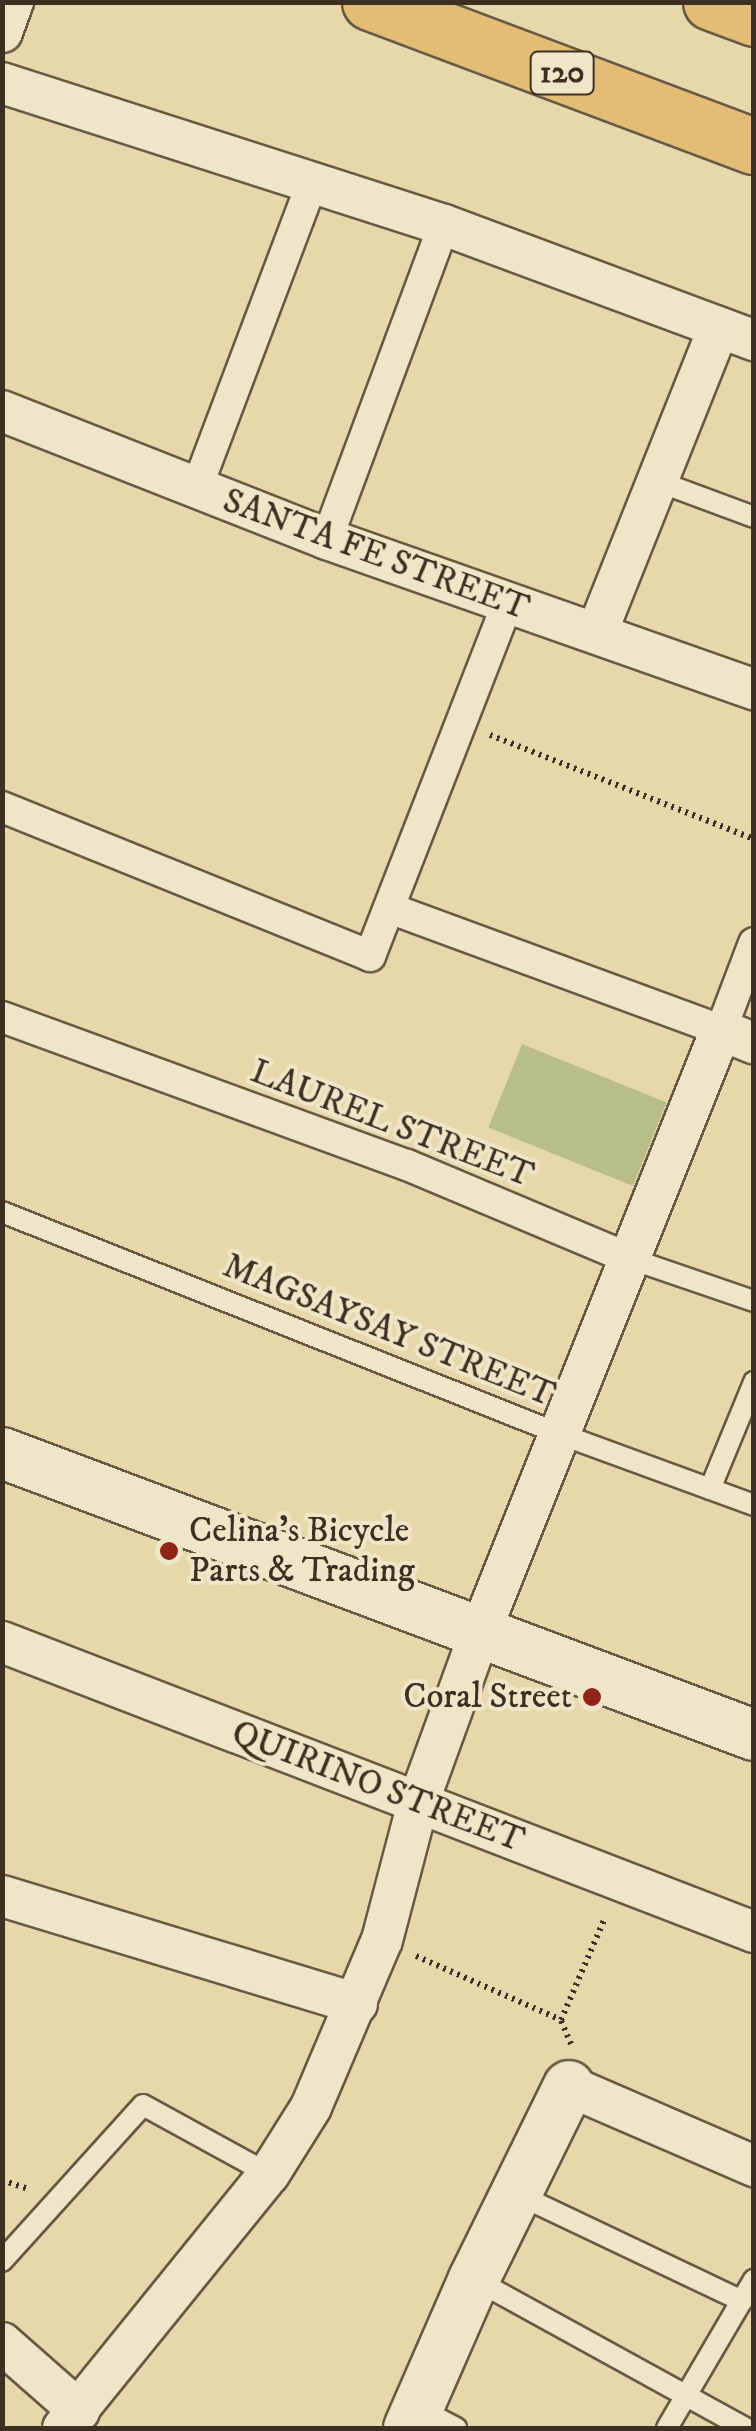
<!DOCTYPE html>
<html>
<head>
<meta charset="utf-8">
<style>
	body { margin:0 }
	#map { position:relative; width:756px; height:2431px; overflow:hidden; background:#e6d8ab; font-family:"IM FELL DW Pica",serif }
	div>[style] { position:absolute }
	.green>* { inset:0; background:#b8be87; transform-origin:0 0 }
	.path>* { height:6px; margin-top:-3px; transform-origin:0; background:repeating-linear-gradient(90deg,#3d2f22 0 2.5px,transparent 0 7.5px) }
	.roads { filter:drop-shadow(2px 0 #675944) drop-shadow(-2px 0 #675944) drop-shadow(0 2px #675944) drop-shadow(0 -2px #675944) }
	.service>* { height:20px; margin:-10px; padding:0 10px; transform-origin:10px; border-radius:10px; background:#efe6c8 }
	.pedestrian>* { height:30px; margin:-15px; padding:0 15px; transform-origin:15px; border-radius:15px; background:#efe6c8 }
	.minor>* { height:40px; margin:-20px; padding:0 20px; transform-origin:20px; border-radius:20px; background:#efe6c8 }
	.tertiary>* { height:50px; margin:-25px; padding:0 25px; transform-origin:25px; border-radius:25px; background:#efe6c8 }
	.trunk>* { height:55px; margin:-27.5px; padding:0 27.5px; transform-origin:27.5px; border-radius:27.5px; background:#e3bc76 }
	.dots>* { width:28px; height:28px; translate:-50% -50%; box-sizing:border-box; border:5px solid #efe6c8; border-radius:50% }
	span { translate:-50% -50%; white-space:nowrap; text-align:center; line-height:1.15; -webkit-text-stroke:8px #efe6c8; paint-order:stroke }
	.shield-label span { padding:2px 8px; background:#efe6c8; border:2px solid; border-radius:8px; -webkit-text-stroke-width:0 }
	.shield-label { font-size:32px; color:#3d2f22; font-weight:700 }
	.street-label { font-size:35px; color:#3d2f22 }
	.poi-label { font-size:35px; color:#3d2f22 }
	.left { translate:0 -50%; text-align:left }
	.right { translate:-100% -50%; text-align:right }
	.frame { position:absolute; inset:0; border:5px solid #3d2f22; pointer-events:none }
</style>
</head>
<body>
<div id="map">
	<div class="green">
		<i style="left:522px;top:1044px;width:156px;height:90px;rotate:22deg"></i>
	</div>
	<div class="path">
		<i style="left:490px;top:735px;width:284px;rotate:21.5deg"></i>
		<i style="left:416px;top:1956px;width:158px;rotate:23.8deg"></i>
		<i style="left:571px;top:2044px;width:26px;rotate:-113deg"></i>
		<i style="left:561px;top:2020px;width:111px;rotate:-66.7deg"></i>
		<i style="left:2px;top:2180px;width:28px;rotate:19deg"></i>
	</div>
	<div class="roads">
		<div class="service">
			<i style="left:660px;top:482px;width:100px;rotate:20.4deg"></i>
			<i style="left:2px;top:1212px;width:601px;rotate:21.7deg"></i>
			<i style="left:560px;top:1434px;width:207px;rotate:20.1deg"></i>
			<i style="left:631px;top:1259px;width:130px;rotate:18.9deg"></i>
			<i style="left:710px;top:1489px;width:116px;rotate:-67.6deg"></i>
			<i style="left:519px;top:2195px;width:247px;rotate:25.4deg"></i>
			<i style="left:2px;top:2261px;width:210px;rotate:-47.9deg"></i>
			<i style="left:143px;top:2105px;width:144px;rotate:28.7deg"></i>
			<i style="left:474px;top:2279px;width:309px;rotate:28.8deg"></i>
			<i style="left:420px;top:2409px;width:41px;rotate:27.8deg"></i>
			<i style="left:667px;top:2428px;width:172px;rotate:-59.6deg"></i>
		</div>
		<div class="pedestrian">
			<i style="left:196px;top:490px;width:330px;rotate:-69.3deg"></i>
			<i style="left:327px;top:539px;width:335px;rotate:-69.6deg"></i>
			<i style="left:2px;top:807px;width:397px;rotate:22deg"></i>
			<i style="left:370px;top:956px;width:378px;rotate:-68.7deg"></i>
			<i style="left:389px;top:908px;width:354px;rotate:20.2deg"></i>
			<i style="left:721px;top:1030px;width:93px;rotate:-69.2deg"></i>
			<i style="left:2px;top:1017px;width:431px;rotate:20.1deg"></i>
			<i style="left:407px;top:1165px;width:243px;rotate:22.8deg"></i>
		</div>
		<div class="minor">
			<i style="left:2px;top:32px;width:32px;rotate:-70deg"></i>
			<i style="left:2px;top:83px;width:464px;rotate:17.8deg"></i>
			<i style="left:444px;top:225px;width:331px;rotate:20.4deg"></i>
			<i style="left:2px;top:411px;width:349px;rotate:21.5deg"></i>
			<i style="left:327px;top:539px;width:453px;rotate:19.4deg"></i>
			<i style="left:597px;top:632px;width:328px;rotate:-68.2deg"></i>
			<i style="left:2px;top:1642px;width:806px;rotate:21.09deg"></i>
			<i style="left:2px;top:1896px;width:371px;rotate:16.9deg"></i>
			<i style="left:569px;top:2086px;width:202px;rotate:23.4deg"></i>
			<i style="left:2px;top:2343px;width:103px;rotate:41.4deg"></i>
			<i style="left:63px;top:2428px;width:327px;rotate:-51deg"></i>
			<i style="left:269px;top:2174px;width:79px;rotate:-57.9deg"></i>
			<i style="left:311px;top:2107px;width:181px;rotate:-67deg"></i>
			<i style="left:382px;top:1940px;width:142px;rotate:-75.3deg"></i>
			<i style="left:418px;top:1803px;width:179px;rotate:-70deg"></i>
			<i style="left:479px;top:1635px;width:652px;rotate:-68.2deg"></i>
			<i style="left:721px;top:1030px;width:35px;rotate:22deg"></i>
		</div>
		<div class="tertiary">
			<i style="left:2px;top:1453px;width:803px;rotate:20.56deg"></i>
			<i style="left:409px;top:2428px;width:163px;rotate:-66.4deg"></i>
			<i style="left:474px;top:2279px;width:215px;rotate:-63.8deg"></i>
		</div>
		<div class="trunk">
			<i style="left:370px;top:2px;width:410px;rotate:20.6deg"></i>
			<i style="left:711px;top:2px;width:46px;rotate:20.4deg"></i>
		</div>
	</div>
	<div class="dots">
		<i style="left:169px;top:1551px;background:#8f2418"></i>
		<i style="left:592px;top:1697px;background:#8f2418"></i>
	</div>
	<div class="shield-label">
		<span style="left:562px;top:73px">120</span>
	</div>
	<div class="street-label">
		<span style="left:376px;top:555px;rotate:20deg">SANTA FE STREET</span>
		<span style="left:392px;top:1124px;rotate:21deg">LAUREL STREET</span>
		<span style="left:389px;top:1331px;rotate:22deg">MAGSAYSAY STREET</span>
		<span style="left:378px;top:1787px;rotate:21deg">QUIRINO STREET</span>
	</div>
	<div class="poi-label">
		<span class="left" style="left:189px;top:1551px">Celina's Bicycle<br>Parts &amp; Trading</span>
		<span class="right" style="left:572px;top:1697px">Coral Street</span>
	</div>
	<div class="frame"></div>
</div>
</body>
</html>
